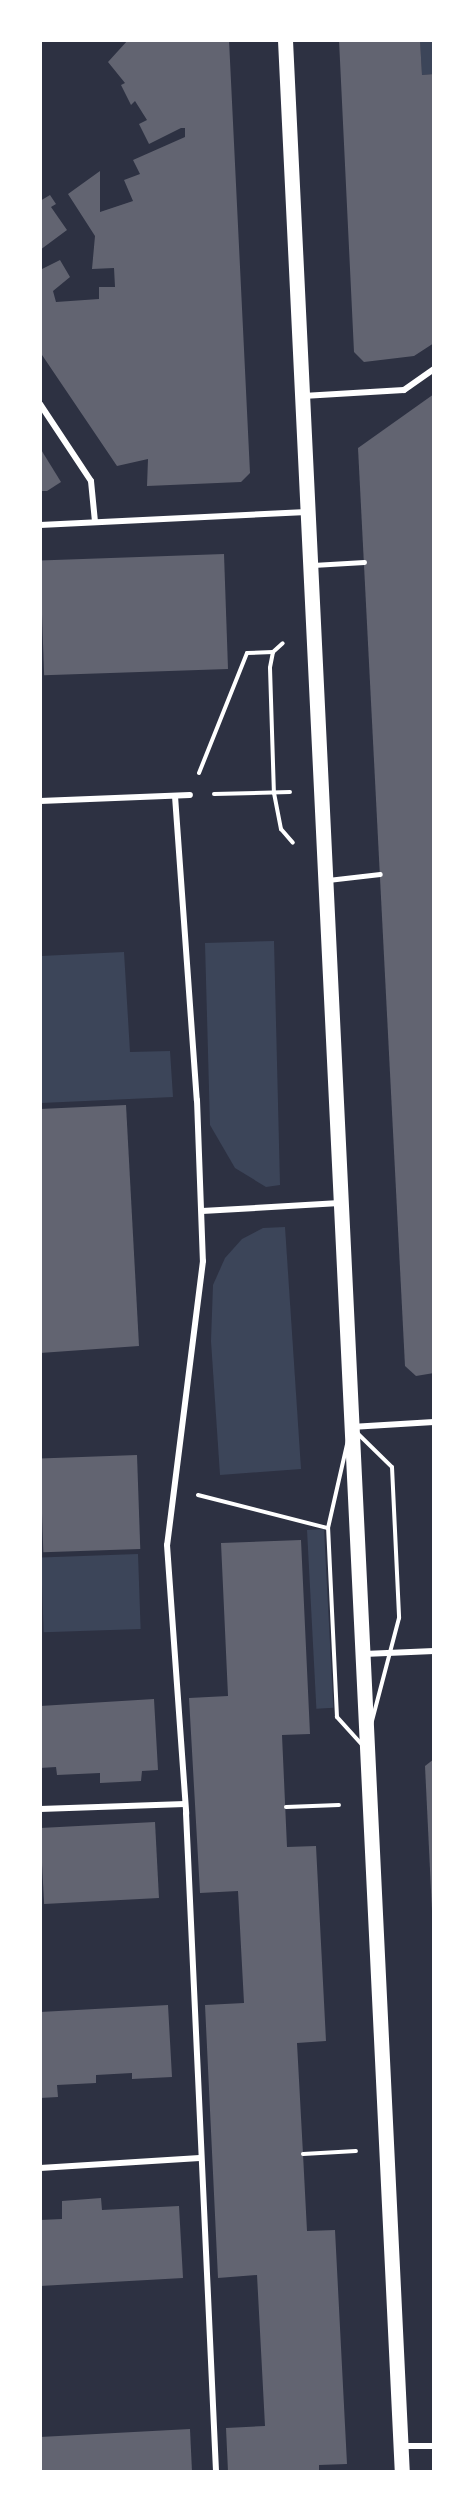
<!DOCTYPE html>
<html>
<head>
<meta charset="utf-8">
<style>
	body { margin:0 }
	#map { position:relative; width:474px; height:2512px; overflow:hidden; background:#2d3142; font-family:Bitter,serif }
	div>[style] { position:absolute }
	.green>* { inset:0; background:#3c4559; transform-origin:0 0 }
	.building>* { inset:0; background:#626471; transform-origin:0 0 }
	.path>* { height:4px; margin:-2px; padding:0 2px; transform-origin:2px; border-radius:2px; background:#fff }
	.service>* { height:4.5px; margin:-2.25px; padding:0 2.25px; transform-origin:2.25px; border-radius:2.25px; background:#fff }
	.minor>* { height:6px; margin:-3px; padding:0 3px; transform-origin:3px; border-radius:3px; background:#fff }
	.primary>* { height:15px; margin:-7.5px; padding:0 7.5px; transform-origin:7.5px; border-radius:7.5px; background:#fff }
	span { translate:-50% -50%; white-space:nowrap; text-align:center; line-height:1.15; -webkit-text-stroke:4.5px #fff; paint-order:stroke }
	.frame { position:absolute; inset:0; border:42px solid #fff; pointer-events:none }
</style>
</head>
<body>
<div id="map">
	<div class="green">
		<i style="clip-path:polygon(420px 41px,433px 41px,433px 74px,422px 75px)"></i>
		<i style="clip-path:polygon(274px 941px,280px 1185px,266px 1187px,235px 1168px,210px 1125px,205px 943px)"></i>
		<i style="clip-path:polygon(124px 952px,130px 1052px,170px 1051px,173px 1097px,41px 1103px,41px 956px)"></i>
		<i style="clip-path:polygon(285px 1227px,301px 1469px,220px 1475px,211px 1341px,213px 1285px,225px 1258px,242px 1239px,263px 1228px)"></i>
		<i style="left:324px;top:1529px;width:179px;height:17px;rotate:87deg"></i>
		<i style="left:138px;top:1554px;width:75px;height:97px;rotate:88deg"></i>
	</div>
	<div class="building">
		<i style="clip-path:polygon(128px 40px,229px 40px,250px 473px,241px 482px,147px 486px,148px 459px,117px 466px,40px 352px,40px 270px,60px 260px,70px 277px,53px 291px,56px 302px,99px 299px,99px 287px,115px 287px,114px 268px,92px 269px,95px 236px,68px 194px,100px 171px,100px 212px,133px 201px,124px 180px,140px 174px,133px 160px,185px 137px,185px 128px,181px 128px,149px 144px,139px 124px,147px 120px,135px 101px,131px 105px,121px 85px,125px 83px,108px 62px)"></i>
		<i style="clip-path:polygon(339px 40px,420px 40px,422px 75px,434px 74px,434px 343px,414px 356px,364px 362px,354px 352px)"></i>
		<i style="clip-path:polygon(50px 195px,56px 204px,51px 207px,67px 230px,40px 250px,40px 201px)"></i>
		<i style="clip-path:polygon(434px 394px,434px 1373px,416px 1376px,405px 1366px,358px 448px)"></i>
		<i style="clip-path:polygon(40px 448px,61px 482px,47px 491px,40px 491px)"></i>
		<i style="left:224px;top:554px;width:115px;height:184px;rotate:88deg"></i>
		<i style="clip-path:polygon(126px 1105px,139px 1346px,40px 1353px,40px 1109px)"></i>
		<i style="left:137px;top:1455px;width:94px;height:97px;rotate:88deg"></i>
		<i style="clip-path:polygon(301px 1540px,310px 1734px,282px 1735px,287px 1847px,316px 1846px,326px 2041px,297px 2043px,303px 2154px,307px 2231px,335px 2230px,347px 2464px,319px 2465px,319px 2472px,228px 2472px,226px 2428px,265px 2426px,257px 2275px,218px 2278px,205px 2005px,244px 2003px,238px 1891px,200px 1893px,189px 1698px,228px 1696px,221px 1543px)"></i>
		<i style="clip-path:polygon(154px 1699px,158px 1770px,142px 1771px,141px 1781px,100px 1783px,100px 1773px,57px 1775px,56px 1767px,40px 1768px,40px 1706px)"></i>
		<i style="clip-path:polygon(434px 1759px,434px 1911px,432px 1911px,425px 1766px)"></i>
		<i style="left:155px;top:1822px;width:76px;height:115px;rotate:87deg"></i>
		<i style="clip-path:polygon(168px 2005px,172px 2077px,132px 2079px,132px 2073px,96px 2075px,96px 2083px,57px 2085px,58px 2097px,40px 2098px,40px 2012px)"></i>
		<i style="clip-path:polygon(101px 2198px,102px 2210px,179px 2206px,183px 2278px,40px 2286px,40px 2220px,62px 2219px,62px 2201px)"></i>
		<i style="clip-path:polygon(190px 2429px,192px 2472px,40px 2472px,40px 2437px)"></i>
	</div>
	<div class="path">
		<i style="left:273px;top:652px;width:16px;rotate:101deg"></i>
		<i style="left:270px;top:668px;width:125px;rotate:88.2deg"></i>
		<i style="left:274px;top:793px;width:37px;rotate:79deg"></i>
		<i style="left:281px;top:829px;width:18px;rotate:49deg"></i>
		<i style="left:199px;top:773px;width:129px;rotate:-68.2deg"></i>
		<i style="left:247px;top:653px;width:26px;rotate:-2deg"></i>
		<i style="left:273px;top:652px;width:13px;rotate:-42deg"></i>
		<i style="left:214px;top:794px;width:76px;rotate:-1.5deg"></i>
		<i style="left:351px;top:1427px;width:57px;rotate:44.3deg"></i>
		<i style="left:392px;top:1467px;width:151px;rotate:87.3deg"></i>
		<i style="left:399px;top:1618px;width:134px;rotate:104.7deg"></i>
		<i style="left:365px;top:1748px;width:42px;rotate:-132.1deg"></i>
		<i style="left:337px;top:1717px;width:189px;rotate:-92.7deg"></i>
		<i style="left:328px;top:1528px;width:104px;rotate:-77.2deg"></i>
		<i style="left:198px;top:1495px;width:133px;rotate:14.3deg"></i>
		<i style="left:286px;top:1807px;width:53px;rotate:-2.2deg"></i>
		<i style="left:303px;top:2154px;width:53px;rotate:-3.2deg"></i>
	</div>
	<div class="service">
		<i style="left:313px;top:565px;width:51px;rotate:-3.4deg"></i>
		<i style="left:328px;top:880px;width:52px;rotate:-6.6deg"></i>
	</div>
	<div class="minor">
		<i style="left:303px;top:396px;width:101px;rotate:-3.4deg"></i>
		<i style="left:404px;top:390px;width:37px;rotate:-35deg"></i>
		<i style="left:40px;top:404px;width:92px;rotate:56.5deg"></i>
		<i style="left:91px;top:481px;width:41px;rotate:84.4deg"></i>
		<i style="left:40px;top:525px;width:267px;rotate:-2.8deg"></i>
		<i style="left:175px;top:796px;width:305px;rotate:85.9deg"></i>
		<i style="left:197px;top:1100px;width:161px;rotate:87.9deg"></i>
		<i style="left:203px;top:1261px;width:286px;rotate:97.2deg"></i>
		<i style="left:167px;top:1545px;width:269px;rotate:85.9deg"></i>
		<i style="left:186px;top:1813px;width:660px;rotate:87.39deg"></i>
		<i style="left:40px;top:801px;width:150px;rotate:-2.3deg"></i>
		<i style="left:202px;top:1211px;width:138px;rotate:-3.3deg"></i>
		<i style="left:351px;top:1427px;width:83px;rotate:-3.4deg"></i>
		<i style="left:364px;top:1654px;width:70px;rotate:-2.5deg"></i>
		<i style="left:40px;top:1809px;width:145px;rotate:-2deg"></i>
		<i style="left:40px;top:2168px;width:160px;rotate:-3.6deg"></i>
		<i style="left:401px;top:2446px;width:33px"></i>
	</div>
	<div class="primary">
		<i style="left:285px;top:40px;width:2435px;rotate:87.25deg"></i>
	</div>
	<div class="frame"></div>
</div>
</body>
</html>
